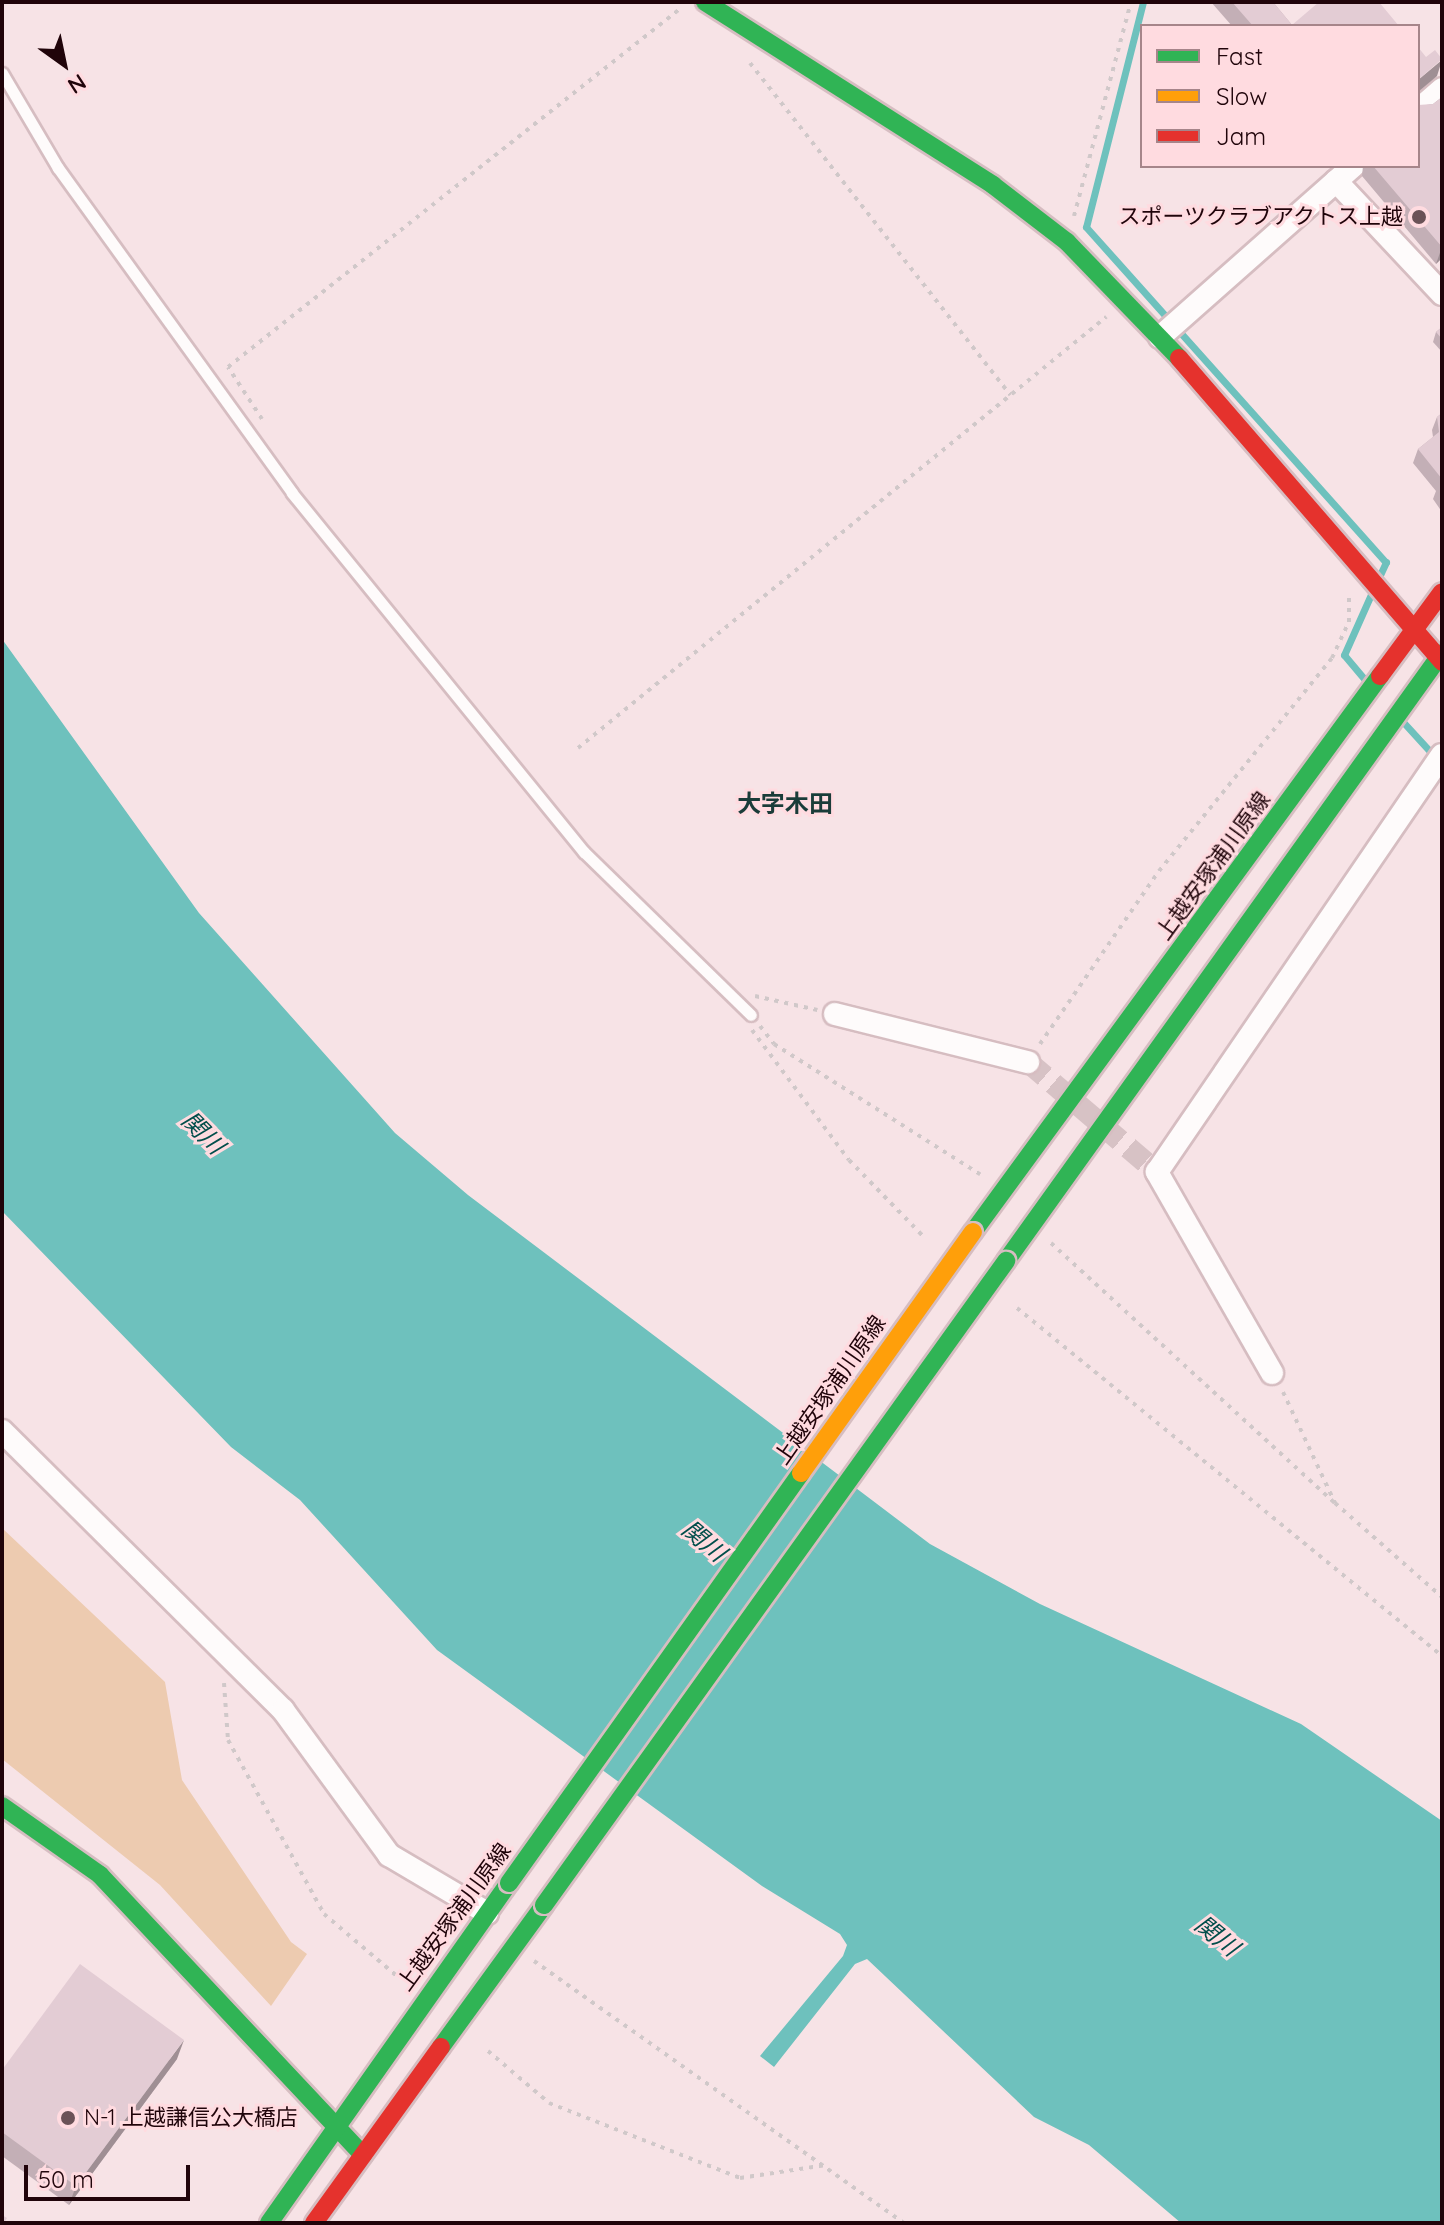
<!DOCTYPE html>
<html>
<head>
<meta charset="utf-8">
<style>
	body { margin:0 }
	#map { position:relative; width:1444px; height:2225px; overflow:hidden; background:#f7e3e6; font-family:Quicksand,"Noto Sans JP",sans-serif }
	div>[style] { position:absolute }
	.green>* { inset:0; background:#edcbb0 }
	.water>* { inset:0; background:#6ec1bd }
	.stream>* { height:7px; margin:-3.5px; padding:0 3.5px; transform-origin:3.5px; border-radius:3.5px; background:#6ec1bd }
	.street-tunnel>* { height:22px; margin-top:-11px; transform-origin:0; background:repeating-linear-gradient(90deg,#d7c2c5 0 22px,transparent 0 33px) }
	.path>* { height:4px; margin-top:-2px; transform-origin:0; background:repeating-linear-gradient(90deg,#d0c8c9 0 4px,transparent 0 10px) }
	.roads { filter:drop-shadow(2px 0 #d6bdc1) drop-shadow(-2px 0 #d6bdc1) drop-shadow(0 2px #d6bdc1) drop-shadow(0 -2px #d6bdc1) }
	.lane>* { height:11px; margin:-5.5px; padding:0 5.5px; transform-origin:5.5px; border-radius:5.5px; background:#fefbfb }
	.street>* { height:22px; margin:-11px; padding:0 11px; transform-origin:11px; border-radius:11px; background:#fefbfb }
	.fast>* { height:18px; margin:-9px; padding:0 9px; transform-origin:9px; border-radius:9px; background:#30b455 }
	.jam>* { height:18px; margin:-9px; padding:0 9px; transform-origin:9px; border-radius:9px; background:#e5322d }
	.bridges { filter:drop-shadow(2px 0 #d6bdc1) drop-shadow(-2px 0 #d6bdc1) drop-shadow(0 2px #d6bdc1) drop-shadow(0 -2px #d6bdc1) }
	.fast-bridge>* { height:18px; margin:-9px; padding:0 9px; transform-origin:9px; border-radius:9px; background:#30b455 }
	.slow-bridge>* { height:18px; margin:-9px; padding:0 9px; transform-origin:9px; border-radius:9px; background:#ff9f0a }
	.wall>* { inset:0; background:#c3afb6 }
	.shaded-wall>* { inset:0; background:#9f8f94 }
	.building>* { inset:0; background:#e3ccd4 }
	.dots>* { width:22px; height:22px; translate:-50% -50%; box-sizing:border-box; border:4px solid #ffdbe0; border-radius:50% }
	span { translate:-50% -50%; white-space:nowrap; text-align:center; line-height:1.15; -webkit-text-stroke:6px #ffdbe0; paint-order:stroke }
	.poi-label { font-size:22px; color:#20040a }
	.right { translate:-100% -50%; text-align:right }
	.left { translate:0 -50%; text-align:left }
	.street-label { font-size:22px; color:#20040a }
	.neighbourhood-label { font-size:24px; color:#1a3c39; font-weight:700 }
	.water-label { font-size:24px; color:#024e4b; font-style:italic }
	.frame { position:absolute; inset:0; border:4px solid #20040a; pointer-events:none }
	.legend { position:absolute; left:1140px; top:24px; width:280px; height:144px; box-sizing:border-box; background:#ffdbe0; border:2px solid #a6858a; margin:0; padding:10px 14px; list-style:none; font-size:24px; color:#20040a }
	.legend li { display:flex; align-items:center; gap:16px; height:40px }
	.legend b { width:40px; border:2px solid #a6858a }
	.north { position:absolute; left:24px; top:24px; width:80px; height:80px; -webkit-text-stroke:6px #ffdbe0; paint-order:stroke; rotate:147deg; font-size:22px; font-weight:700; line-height:32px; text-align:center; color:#20040a }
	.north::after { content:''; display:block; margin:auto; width:28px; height:36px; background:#20040a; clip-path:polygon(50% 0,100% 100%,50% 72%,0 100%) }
	.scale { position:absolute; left:24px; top:2165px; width:166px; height:36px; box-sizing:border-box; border:4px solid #20040a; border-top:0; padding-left:10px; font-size:24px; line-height:28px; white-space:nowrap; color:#20040a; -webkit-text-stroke:6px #ffdbe0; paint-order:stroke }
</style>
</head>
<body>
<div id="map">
	<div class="green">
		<i style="clip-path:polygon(2px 1528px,165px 1682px,182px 1780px,291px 1942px,307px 1954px,271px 2006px,160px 1885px,2px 1759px)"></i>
	</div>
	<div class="water">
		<i style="clip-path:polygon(2px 639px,199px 913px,395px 1133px,468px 1195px,930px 1544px,1040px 1604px,1301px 1724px,1442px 1821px,1442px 2223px,1181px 2223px,1089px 2145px,1034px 2117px,867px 1959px,855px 1964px,774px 2067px,760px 2056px,843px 1956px,847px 1945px,840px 1934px,762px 1886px,437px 1650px,300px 1500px,231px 1447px,2px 1211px)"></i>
	</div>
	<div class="stream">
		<i style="left:1143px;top:2px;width:232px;rotate:104.2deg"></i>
		<i style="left:1086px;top:227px;width:450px;rotate:48.2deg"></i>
		<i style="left:1386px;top:562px;width:17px;rotate:115deg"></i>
		<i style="left:1366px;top:681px;width:34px;rotate:-130deg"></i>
		<i style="left:1344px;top:655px;width:69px;rotate:-66deg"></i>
		<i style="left:1404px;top:723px;width:47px;rotate:47.6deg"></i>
	</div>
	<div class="street-tunnel">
		<i style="left:1028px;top:1062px;width:170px;rotate:40.5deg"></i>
	</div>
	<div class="path">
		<i style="left:750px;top:63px;width:422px;rotate:51.9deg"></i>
		<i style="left:1074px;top:216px;width:221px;rotate:-75.1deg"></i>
		<i style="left:262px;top:419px;width:62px;rotate:-123.2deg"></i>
		<i style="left:228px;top:367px;width:578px;rotate:-38.4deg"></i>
		<i style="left:578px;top:748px;width:682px;rotate:-39.22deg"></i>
		<i style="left:755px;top:996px;width:64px;rotate:12.7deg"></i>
		<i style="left:760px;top:1026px;width:23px;rotate:52deg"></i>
		<i style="left:774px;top:1044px;width:244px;rotate:32.3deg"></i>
		<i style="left:752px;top:1030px;width:162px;rotate:53.3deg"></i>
		<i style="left:849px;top:1160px;width:106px;rotate:45.8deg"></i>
		<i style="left:1040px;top:1044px;width:210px;rotate:-55.5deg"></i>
		<i style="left:1159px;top:871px;width:274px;rotate:-50.9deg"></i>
		<i style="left:1332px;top:658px;width:40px;rotate:-65deg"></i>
		<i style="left:1349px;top:622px;width:27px;rotate:-90deg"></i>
		<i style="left:1051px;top:1243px;width:385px;rotate:42.5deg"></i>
		<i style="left:1017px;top:1308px;width:549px;rotate:39.31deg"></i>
		<i style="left:1283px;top:1392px;width:123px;rotate:64.9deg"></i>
		<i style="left:1335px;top:1503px;width:142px;rotate:41.3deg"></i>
		<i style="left:224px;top:1683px;width:57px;rotate:86deg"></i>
		<i style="left:228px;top:1740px;width:199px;rotate:61.1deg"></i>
		<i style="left:324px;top:1914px;width:97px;rotate:40.4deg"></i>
		<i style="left:534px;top:1961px;width:453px;rotate:35.3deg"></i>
		<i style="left:488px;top:2051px;width:80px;rotate:40.4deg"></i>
		<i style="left:549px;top:2103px;width:205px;rotate:21.4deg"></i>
		<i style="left:740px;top:2178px;width:87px;rotate:-8.6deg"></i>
	</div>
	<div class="roads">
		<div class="lane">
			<i style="left:2px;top:73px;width:110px;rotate:59.5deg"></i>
			<i style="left:58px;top:168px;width:400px;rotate:54.2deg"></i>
			<i style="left:292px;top:493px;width:463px;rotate:50.9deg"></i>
			<i style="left:584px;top:852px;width:233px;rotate:44.3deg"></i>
		</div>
		<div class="street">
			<i style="left:1418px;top:110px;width:32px;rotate:-41deg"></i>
			<i style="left:1336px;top:181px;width:155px;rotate:46.8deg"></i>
			<i style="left:1160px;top:337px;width:258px;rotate:-41.5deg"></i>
			<i style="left:835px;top:1014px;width:199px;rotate:14deg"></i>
			<i style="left:1272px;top:1373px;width:232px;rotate:-119.8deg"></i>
			<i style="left:1157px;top:1172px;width:505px;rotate:-55.65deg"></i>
			<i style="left:2px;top:1431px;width:396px;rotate:44.8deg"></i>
			<i style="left:283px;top:1710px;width:180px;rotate:53.8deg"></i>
			<i style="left:389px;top:1855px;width:114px;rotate:30.6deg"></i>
		</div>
		<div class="fast">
			<i style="left:705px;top:2px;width:341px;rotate:32.4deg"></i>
			<i style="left:993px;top:185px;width:93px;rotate:37.6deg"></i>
			<i style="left:1067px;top:242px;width:161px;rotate:46deg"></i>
			<i style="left:973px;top:1232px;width:689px;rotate:-53.8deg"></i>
			<i style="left:1006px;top:1261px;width:748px;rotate:-54.36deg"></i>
			<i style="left:2px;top:1806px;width:120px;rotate:35.1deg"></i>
			<i style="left:100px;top:1875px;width:384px;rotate:46.8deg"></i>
			<i style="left:441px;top:2047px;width:175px;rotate:-54deg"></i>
			<i style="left:269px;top:2223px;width:416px;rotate:-54.8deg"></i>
		</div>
		<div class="jam">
			<i style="left:1179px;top:358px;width:402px;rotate:49.1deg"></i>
			<i style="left:1380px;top:676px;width:104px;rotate:-53.6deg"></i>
			<i style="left:314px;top:2223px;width:217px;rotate:-54.2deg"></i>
		</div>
	</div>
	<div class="bridges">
		<div class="fast-bridge">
			<i style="left:509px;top:1883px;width:503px;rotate:-54.54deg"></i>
			<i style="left:544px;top:1905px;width:793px;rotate:-54.34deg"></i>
		</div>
		<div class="slow-bridge">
			<i style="left:801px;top:1473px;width:296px;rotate:-54.5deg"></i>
		</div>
	</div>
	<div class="wall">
		<i style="clip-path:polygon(1211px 2px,1273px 2px,1292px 25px,1399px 26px,1232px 26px)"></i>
		<i style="clip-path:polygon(1442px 97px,1442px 258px,1436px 264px,1362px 176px,1363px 166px,1418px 166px,1419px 106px,1433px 104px)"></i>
		<i style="clip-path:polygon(1442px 327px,1442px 352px,1433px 342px,1436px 332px)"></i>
		<i style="clip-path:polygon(1442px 413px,1442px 512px,1433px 499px,1436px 491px,1413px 463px,1418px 449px,1433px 437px,1432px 430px,1437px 417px)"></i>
		<i style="clip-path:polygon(177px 2059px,69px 2205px,2px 2156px,2px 2070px)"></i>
	</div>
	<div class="shaded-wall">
		<i style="clip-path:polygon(1442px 60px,1437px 76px,1418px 92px,1418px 80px)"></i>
		<i style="clip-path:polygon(1442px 247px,1442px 258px,1436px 264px)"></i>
		<i style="clip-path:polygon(184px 2040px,177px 2059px,69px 2205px,76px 2186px)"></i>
	</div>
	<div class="building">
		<i style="clip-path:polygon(1232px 2px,1273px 2px,1292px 25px,1319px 2px,1379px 2px,1399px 26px,1253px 26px)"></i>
		<i style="clip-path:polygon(1418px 47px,1426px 57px,1435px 50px,1442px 59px,1418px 80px)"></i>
		<i style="clip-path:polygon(1442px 97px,1442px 247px,1373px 166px,1418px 166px,1418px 105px,1433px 104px)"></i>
		<i style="clip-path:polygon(1442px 327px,1442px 339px,1436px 332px)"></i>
		<i style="clip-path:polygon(1442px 413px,1442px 479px,1418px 449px,1439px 432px,1437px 417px)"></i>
		<i style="clip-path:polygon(80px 1964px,184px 2040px,76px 2186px,2px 2132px,2px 2070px)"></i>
		<i style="clip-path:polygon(2px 2215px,7px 2218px,4px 2223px,2px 2223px)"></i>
	</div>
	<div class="dots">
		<i style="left:1419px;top:217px;background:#6b5257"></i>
		<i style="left:68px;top:2118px;background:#6b5257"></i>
	</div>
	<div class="poi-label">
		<span class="right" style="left:1403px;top:217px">スポーツクラブアクトス上越</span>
		<span class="left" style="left:84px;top:2118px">N-1 上越謙信公大橋店</span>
	</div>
	<div class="street-label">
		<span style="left:1213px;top:866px;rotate:-54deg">上越安塚浦川原線</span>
		<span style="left:830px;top:1390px;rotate:-55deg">上越安塚浦川原線</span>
		<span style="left:454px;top:1917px;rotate:-54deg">上越安塚浦川原線</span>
	</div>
	<div class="neighbourhood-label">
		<span style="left:785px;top:804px">大字木田</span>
	</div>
	<div class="water-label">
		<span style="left:203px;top:1133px;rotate:45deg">関川</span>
		<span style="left:704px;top:1541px;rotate:40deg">関川</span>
		<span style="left:1217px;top:1936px;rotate:39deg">関川</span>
	</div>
	<div class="frame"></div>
	<ul class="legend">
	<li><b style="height:10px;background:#30b455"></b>Fast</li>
	<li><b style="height:10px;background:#ff9f0a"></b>Slow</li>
	<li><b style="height:10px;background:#e5322d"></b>Jam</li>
	</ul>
	<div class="north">N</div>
	<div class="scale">50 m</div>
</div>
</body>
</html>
